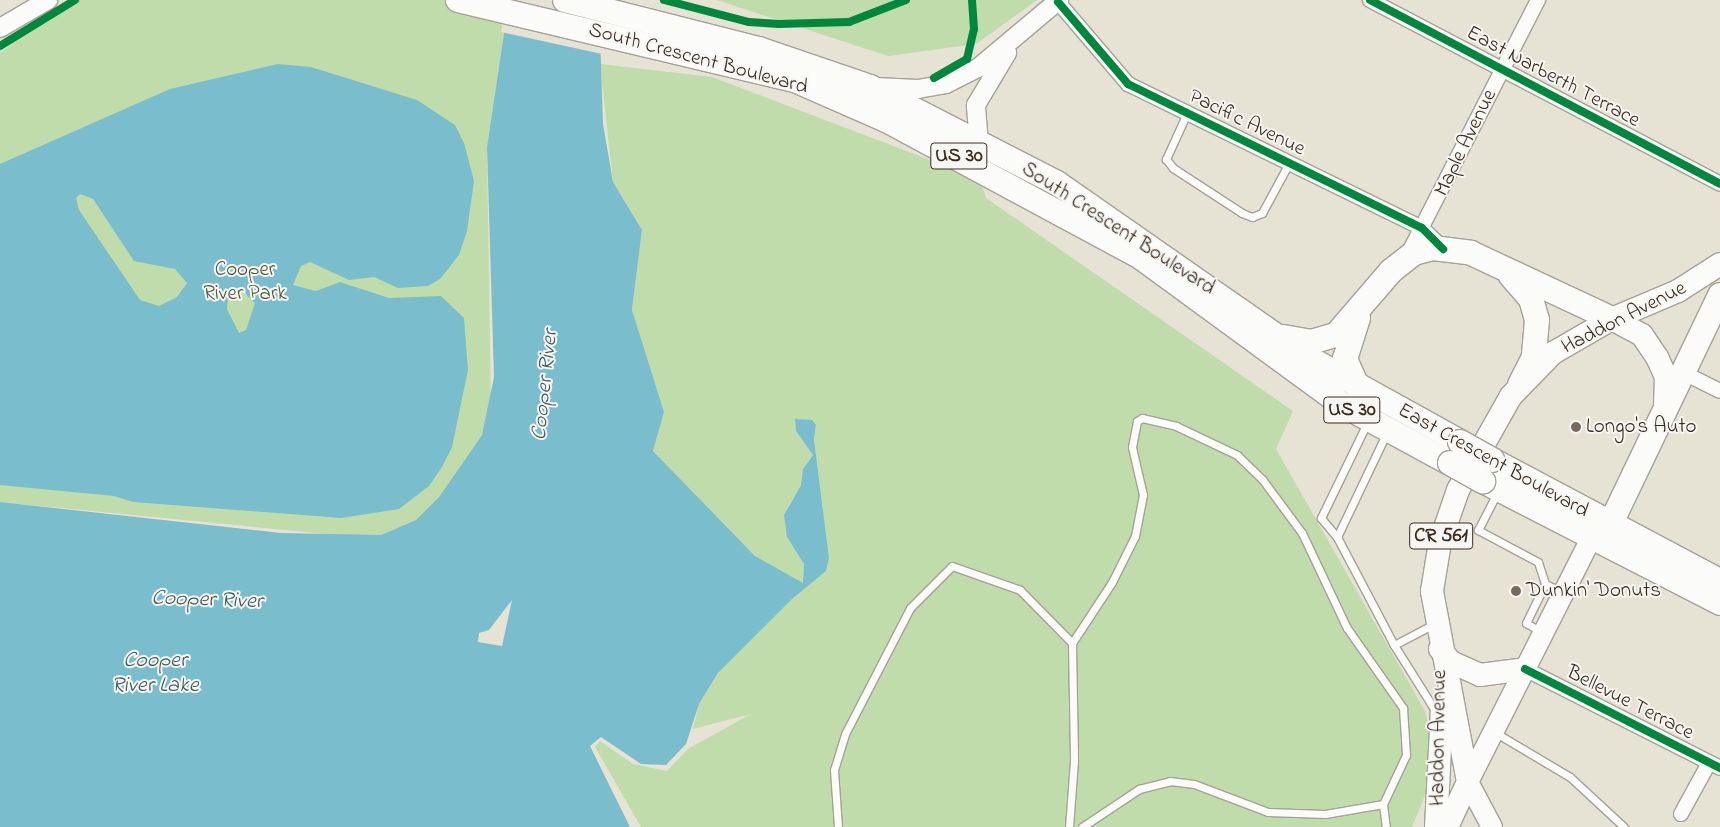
<!DOCTYPE html>
<html>
<head>
<meta charset="utf-8">
<style>
	body { margin:0 }
	#map { position:relative; width:1720px; height:827px; overflow:hidden; background:#e6e2d4; font-family:"Indie Flower",sans-serif }
	div>[style] { position:absolute }
	.green>* { inset:0; background:#c0dcaa }
	.water>* { inset:0; background:#7abecd }
	.pier>* { inset:0; background:#e6e2d4 }
	.roads { filter:drop-shadow(1px 0 #a5a197) drop-shadow(-1px 0 #a5a197) drop-shadow(0 1px #a5a197) drop-shadow(0 -1px #a5a197) }
	.service>* { height:7px; margin:-3.5px; padding:0 3.5px; transform-origin:3.5px; border-radius:3.5px; background:#fbfbf9 }
	.minor>* { height:14px; margin:-7px; padding:0 7px; transform-origin:7px; border-radius:7px; background:#fbfbf9 }
	.tertiary>* { height:18px; margin:-9px; padding:0 9px; transform-origin:9px; border-radius:9px; background:#fbfbf9 }
	.secondary>* { height:20px; margin:-10px; padding:0 10px; transform-origin:10px; border-radius:10px; background:#fbfbf9 }
	.primary>* { height:22px; margin:-11px; padding:0 11px; transform-origin:11px; border-radius:11px; background:#fbfbf9 }
	.trunk>* { height:24px; margin:-12px; padding:0 12px; transform-origin:12px; border-radius:12px; background:#fbfbf9 }
	.bridges { filter:drop-shadow(1px 0 #a5a197) drop-shadow(-1px 0 #a5a197) drop-shadow(0 1px #a5a197) drop-shadow(0 -1px #a5a197) }
	.trunk-bridge>* { height:24px; margin:-12px; padding:0 12px; transform-origin:12px; border-radius:12px; background:#fbfbf9 }
	.cycleway>* { height:8px; margin:-4px; padding:0 4px; transform-origin:4px; border-radius:4px; background:#00873e }
	.dots>* { width:14px; height:14px; translate:-50% -50%; box-sizing:border-box; border:2px solid #f6f6f2; border-radius:50% }
	span { translate:-50% -50%; white-space:nowrap; text-align:center; line-height:1.15; -webkit-text-stroke:4px #f6f6f2; paint-order:stroke }
	.shield-label span { padding:1px 4px; background:#f6f6f2; border:1px solid; border-radius:4px; -webkit-text-stroke-width:0 }
	.shield-label { font-size:20px; color:#3b2a1e; font-weight:700 }
	.street-label { font-size:21px; color:#3b2a1e }
	.park-label { font-size:21px; color:#545538 }
	.poi-label { font-size:21px; color:#3b2a1e }
	.left { translate:0 -50%; text-align:left }
	.water-label { font-size:22px; color:#41585a; font-style:italic }
</style>
</head>
<body>
<div id="map">
	<div class="green">
		<i style="clip-path:polygon(71px 0,509px 0,487px 147px,491px 410px,482px 435px,439px 497px,416px 520px,381px 535px,357px 537px,0 502px,0 53px)"></i>
		<i style="clip-path:polygon(717px 0,1037px 0,976px 44px,888px 56px)"></i>
		<i style="clip-path:polygon(600px 64px,712px 77px,980px 179px,986px 198px,1293px 411px,1276px 449px,1425px 711px,1438px 764px,1412px 827px,641px 827px,595px 747px,600px 741px,633px 764px,667px 771px,688px 749px,751px 714px,693px 729px,699px 704px,718px 673px,792px 598px,826px 571px,829px 558px,814px 439px,816px 425px,796px 431px,813px 455px,803px 469px,801px 485px,788px 507px,806px 574px,806px 581px,799px 584px,755px 556px,653px 451px,664px 412px,632px 310px,642px 230px,613px 182px)"></i>
	</div>
	<div class="water">
		<i style="clip-path:polygon(evenodd,509px 0,599px 6px,603px 124px,613px 182px,642px 230px,632px 310px,664px 412px,653px 451px,755px 556px,803px 583px,804px 564px,787px 537px,784px 515px,801px 485px,803px 469px,813px 455px,796px 431px,795px 419px,812px 420px,816px 425px,814px 439px,829px 558px,826px 571px,792px 599px,718px 673px,699px 704px,686px 744px,666px 765px,641px 764px,601px 737px,590px 746px,630px 827px,0 827px,0 502px,281px 533px,381px 535px,416px 520px,439px 497px,482px 435px,494px 377px,487px 147px,509px 0,512px 600px,502px 646px,478px 642px,479px 633px,489px 630px,512px 600px)"></i>
		<i style="clip-path:polygon(evenodd,278px 64px,311px 67px,417px 100px,455px 125px,464px 143px,474px 181px,467px 231px,459px 255px,440px 279px,428px 286px,398px 288px,374px 277px,349px 280px,310px 262px,301px 266px,293px 285px,316px 291px,340px 282px,389px 298px,441px 296px,464px 318px,468px 370px,452px 447px,442px 467px,429px 486px,399px 509px,341px 518px,133px 502px,114px 496px,0 485px,0 164px,170px 89px,278px 64px,80px 194px,93px 199px,134px 261px,175px 269px,187px 283px,177px 297px,159px 306px,140px 300px,79px 210px,76px 198px,80px 194px,278px 64px,234px 292px,244px 292px,255px 303px,246px 330px,239px 333px,227px 309px,228px 296px,234px 292px)"></i>
	</div>
	<div class="pier">
		<i style="clip-path:polygon(507px 0,602px 0,602px 54px,501px 32px)"></i>
	</div>
	<div class="roads">
		<div class="service">
			<i style="left:1187px;top:113px;width:51px;rotate:114.5deg"></i>
			<i style="left:1166px;top:159px;width:11px;rotate:52deg"></i>
			<i style="left:1173px;top:168px;width:82px;rotate:33.1deg"></i>
			<i style="left:1242px;top:213px;width:11px;rotate:22deg"></i>
			<i style="left:1252px;top:217px;width:11px;rotate:-22deg"></i>
			<i style="left:1262px;top:213px;width:57px;rotate:-61.6deg"></i>
			<i style="left:1368px;top:421px;width:108px;rotate:115.9deg"></i>
			<i style="left:1321px;top:518px;width:25px;rotate:50deg"></i>
			<i style="left:1337px;top:537px;width:116px;rotate:-64.5deg"></i>
			<i style="left:1498px;top:491px;width:44px;rotate:117.1deg"></i>
			<i style="left:1478px;top:530px;width:68px;rotate:28.1deg"></i>
			<i style="left:1538px;top:562px;width:23px;rotate:72deg"></i>
			<i style="left:1337px;top:537px;width:122px;rotate:62.2deg"></i>
			<i style="left:1394px;top:645px;width:79px;rotate:57.9deg"></i>
			<i style="left:1542px;top:632px;width:18px;rotate:-151deg"></i>
			<i style="left:1526px;top:623px;width:43px;rotate:-64deg"></i>
			<i style="left:1545px;top:584px;width:19px;rotate:25deg"></i>
			<i style="left:1072px;top:643px;width:73px;rotate:-56.7deg"></i>
			<i style="left:1112px;top:582px;width:51px;rotate:-63.4deg"></i>
			<i style="left:1135px;top:536px;width:42px;rotate:-79deg"></i>
			<i style="left:1143px;top:495px;width:49px;rotate:-102.9deg"></i>
			<i style="left:1132px;top:447px;width:26px;rotate:-79deg"></i>
			<i style="left:1137px;top:421px;width:6px;rotate:-31deg"></i>
			<i style="left:1142px;top:418px;width:35px;rotate:13deg"></i>
			<i style="left:1176px;top:426px;width:68px;rotate:25.4deg"></i>
			<i style="left:1237px;top:455px;width:35px;rotate:44deg"></i>
			<i style="left:1262px;top:479px;width:67px;rotate:53.5deg"></i>
			<i style="left:1302px;top:533px;width:105px;rotate:64.7deg"></i>
			<i style="left:1347px;top:628px;width:98px;rotate:55deg"></i>
			<i style="left:1403px;top:708px;width:47px;rotate:86.3deg"></i>
			<i style="left:1406px;top:755px;width:54px;rotate:115.1deg"></i>
			<i style="left:1383px;top:804px;width:23px;rotate:83deg"></i>
			<i style="left:1394px;top:645px;width:47px;rotate:-27.6deg"></i>
			<i style="left:1496px;top:733px;width:86px;rotate:30.7deg"></i>
			<i style="left:1570px;top:777px;width:74px;rotate:42.8deg"></i>
			<i style="left:838px;top:827px;width:57px;rotate:-94deg"></i>
			<i style="left:834px;top:770px;width:38px;rotate:-73deg"></i>
			<i style="left:845px;top:734px;width:142px;rotate:-62.7deg"></i>
			<i style="left:910px;top:608px;width:59px;rotate:-45deg"></i>
			<i style="left:952px;top:566px;width:72px;rotate:19.4deg"></i>
			<i style="left:1020px;top:590px;width:74px;rotate:45.5deg"></i>
			<i style="left:1072px;top:643px;width:118px;rotate:89deg"></i>
			<i style="left:1074px;top:761px;width:66px;rotate:94.3deg"></i>
			<i style="left:1082px;top:827px;width:69px;rotate:-33.7deg"></i>
			<i style="left:1139px;top:789px;width:32px;rotate:-14deg"></i>
			<i style="left:1170px;top:781px;width:24px;rotate:7deg"></i>
			<i style="left:1194px;top:784px;width:79px;rotate:20.7deg"></i>
			<i style="left:1268px;top:812px;width:57px;rotate:2deg"></i>
			<i style="left:1325px;top:814px;width:59px;rotate:-9.8deg"></i>
		</div>
		<div class="minor">
			<i style="left:1370px;top:0;width:395px;rotate:27.7deg"></i>
			<i style="left:1058px;top:2px;width:108px;rotate:49.5deg"></i>
			<i style="left:1128px;top:84px;width:327px;rotate:26.1deg"></i>
			<i style="left:1422px;top:228px;width:29px;rotate:44deg"></i>
			<i style="left:1407px;top:256px;width:288px;rotate:-62.9deg"></i>
			<i style="left:1682px;top:372px;width:42px;rotate:26.6deg"></i>
			<i style="left:1525px;top:669px;width:219px;rotate:26.9deg"></i>
			<i style="left:1681px;top:814px;width:58px;rotate:-61.2deg"></i>
		</div>
		<div class="tertiary">
			<i style="left:0;top:28px;width:56px;rotate:-30.3deg"></i>
			<i style="left:876px;top:87px;width:42px;rotate:2.7deg"></i>
			<i style="left:918px;top:89px;width:28px;rotate:-10deg"></i>
			<i style="left:946px;top:84px;width:36px;rotate:-27deg"></i>
			<i style="left:978px;top:68px;width:106px;rotate:-40deg"></i>
			<i style="left:979px;top:142px;width:37px;rotate:-95deg"></i>
			<i style="left:976px;top:105px;width:61px;rotate:-59.2deg"></i>
		</div>
		<div class="secondary">
			<i style="left:1492px;top:827px;width:51px;rotate:-118.1deg"></i>
			<i style="left:1468px;top:782px;width:272px;rotate:-63.2deg"></i>
		</div>
		<div class="primary">
			<i style="left:1612px;top:319px;width:34px;rotate:28deg"></i>
			<i style="left:1642px;top:335px;width:27px;rotate:56deg"></i>
			<i style="left:1657px;top:357px;width:22px;rotate:66deg"></i>
			<i style="left:1666px;top:377px;width:31px;rotate:92deg"></i>
			<i style="left:1440px;top:649px;width:17px;rotate:50deg"></i>
			<i style="left:1451px;top:662px;width:32px;rotate:24deg"></i>
			<i style="left:1480px;top:675px;width:45px;rotate:-7.6deg"></i>
			<i style="left:1436px;top:827px;width:117px;rotate:-87.1deg"></i>
			<i style="left:1447px;top:827px;width:50px;rotate:-65deg"></i>
			<i style="left:1468px;top:782px;width:194px;rotate:-100.7deg"></i>
			<i style="left:1432px;top:591px;width:50px;rotate:-80.7deg"></i>
			<i style="left:1440px;top:542px;width:55px;rotate:-70.9deg"></i>
			<i style="left:1458px;top:490px;width:108px;rotate:-60.6deg"></i>
			<i style="left:1511px;top:396px;width:60px;rotate:-45.7deg"></i>
			<i style="left:1553px;top:353px;width:68px;rotate:-30deg"></i>
			<i style="left:1612px;top:319px;width:72px;rotate:-23deg"></i>
			<i style="left:1678px;top:291px;width:50px;rotate:-32.7deg"></i>
		</div>
		<div class="trunk">
			<i style="left:458px;top:0;width:349px;rotate:13.4deg"></i>
			<i style="left:797px;top:81px;width:99px;rotate:23.7deg"></i>
			<i style="left:888px;top:121px;width:289px;rotate:28.3deg"></i>
			<i style="left:1142px;top:258px;width:249px;rotate:36.2deg"></i>
			<i style="left:1343px;top:405px;width:122px;rotate:28.5deg"></i>
			<i style="left:565px;top:0;width:200px;rotate:14.2deg"></i>
			<i style="left:759px;top:49px;width:117px;rotate:18.9deg"></i>
			<i style="left:870px;top:87px;width:210px;rotate:27.2deg"></i>
			<i style="left:1057px;top:183px;width:302px;rotate:34.9deg"></i>
			<i style="left:1305px;top:356px;width:177px;rotate:29deg"></i>
			<i style="left:1511px;top:276px;width:30px;rotate:49deg"></i>
			<i style="left:1531px;top:299px;width:22px;rotate:74deg"></i>
			<i style="left:1537px;top:320px;width:37px;rotate:95deg"></i>
			<i style="left:1534px;top:357px;width:31px;rotate:117deg"></i>
			<i style="left:1283px;top:337px;width:28px;rotate:10deg"></i>
			<i style="left:1311px;top:342px;width:26px;rotate:-16deg"></i>
			<i style="left:1336px;top:335px;width:84px;rotate:-49.3deg"></i>
			<i style="left:1391px;top:271px;width:29px;rotate:-38deg"></i>
			<i style="left:1414px;top:253px;width:20px;rotate:-15deg"></i>
			<i style="left:1433px;top:248px;width:38px;rotate:7deg"></i>
			<i style="left:1471px;top:253px;width:156px;rotate:25.1deg"></i>
			<i style="left:1357px;top:386px;width:30px;rotate:-114deg"></i>
			<i style="left:1345px;top:359px;width:43px;rotate:-72.4deg"></i>
			<i style="left:1492px;top:460px;width:258px;rotate:28deg"></i>
			<i style="left:1483px;top:481px;width:267px;rotate:27.2deg"></i>
			<i style="left:1610px;top:525px;width:255px;rotate:-64.4deg"></i>
		</div>
	</div>
	<div class="bridges">
		<div class="trunk-bridge">
			<i style="left:1460px;top:442px;width:37px;rotate:29deg"></i>
			<i style="left:1450px;top:463px;width:38px;rotate:29deg"></i>
		</div>
	</div>
	<div class="cycleway">
		<i style="left:664px;top:0;width:88px;rotate:14.5deg"></i>
		<i style="left:749px;top:22px;width:30px;rotate:4deg"></i>
		<i style="left:779px;top:24px;width:70px;rotate:-1.6deg"></i>
		<i style="left:849px;top:22px;width:61px;rotate:-21.1deg"></i>
		<i style="left:1370px;top:0;width:395px;rotate:27.7deg"></i>
		<i style="left:1058px;top:2px;width:108px;rotate:49.5deg"></i>
		<i style="left:1128px;top:84px;width:327px;rotate:26.1deg"></i>
		<i style="left:1422px;top:228px;width:30px;rotate:45deg"></i>
		<i style="left:0;top:46px;width:88px;rotate:-31.5deg"></i>
		<i style="left:934px;top:78px;width:38px;rotate:-30deg"></i>
		<i style="left:967px;top:59px;width:31px;rotate:-77deg"></i>
		<i style="left:974px;top:29px;width:29px;rotate:-94deg"></i>
		<i style="left:1525px;top:669px;width:219px;rotate:26.9deg"></i>
	</div>
	<div class="dots">
		<i style="left:1576px;top:427px;background:#776a5e"></i>
		<i style="left:1516px;top:591px;background:#776a5e"></i>
	</div>
	<div class="shield-label">
		<span style="left:959px;top:156px">US 30</span>
		<span style="left:1352px;top:410px">US 30</span>
		<span style="left:1441px;top:536px">CR 561</span>
	</div>
	<div class="street-label">
		<span style="left:698px;top:59px;rotate:15deg">South Crescent Boulevard</span>
		<span style="left:1553px;top:77px;rotate:28deg">East Narberth Terrace</span>
		<span style="left:1247px;top:123px;rotate:26deg">Pacific Avenue</span>
		<span style="left:1466px;top:143px;rotate:-64deg">Maple Avenue</span>
		<span style="left:1118px;top:229px;rotate:33deg">South Crescent Boulevard</span>
		<span style="left:1624px;top:318px;rotate:-27deg">Haddon Avenue</span>
		<span style="left:1493px;top:461px;rotate:29deg">East Crescent Boulevard</span>
		<span style="left:1630px;top:703px;rotate:27deg">Bellevue Terrace</span>
		<span style="left:1439px;top:738px;rotate:-89deg">Haddon Avenue</span>
	</div>
	<div class="park-label">
		<span style="left:245px;top:282px">Cooper<br>River Park</span>
	</div>
	<div class="poi-label">
		<span class="left" style="left:1586px;top:427px">Longo's Auto</span>
		<span class="left" style="left:1526px;top:591px">Dunkin' Donuts</span>
	</div>
	<div class="water-label">
		<span style="left:546px;top:385px;rotate:-84deg">Cooper River</span>
		<span style="left:207px;top:601px;rotate:2deg">Cooper River</span>
		<span style="left:155px;top:674px">Cooper<br>River Lake</span>
	</div>
</div>
</body>
</html>
